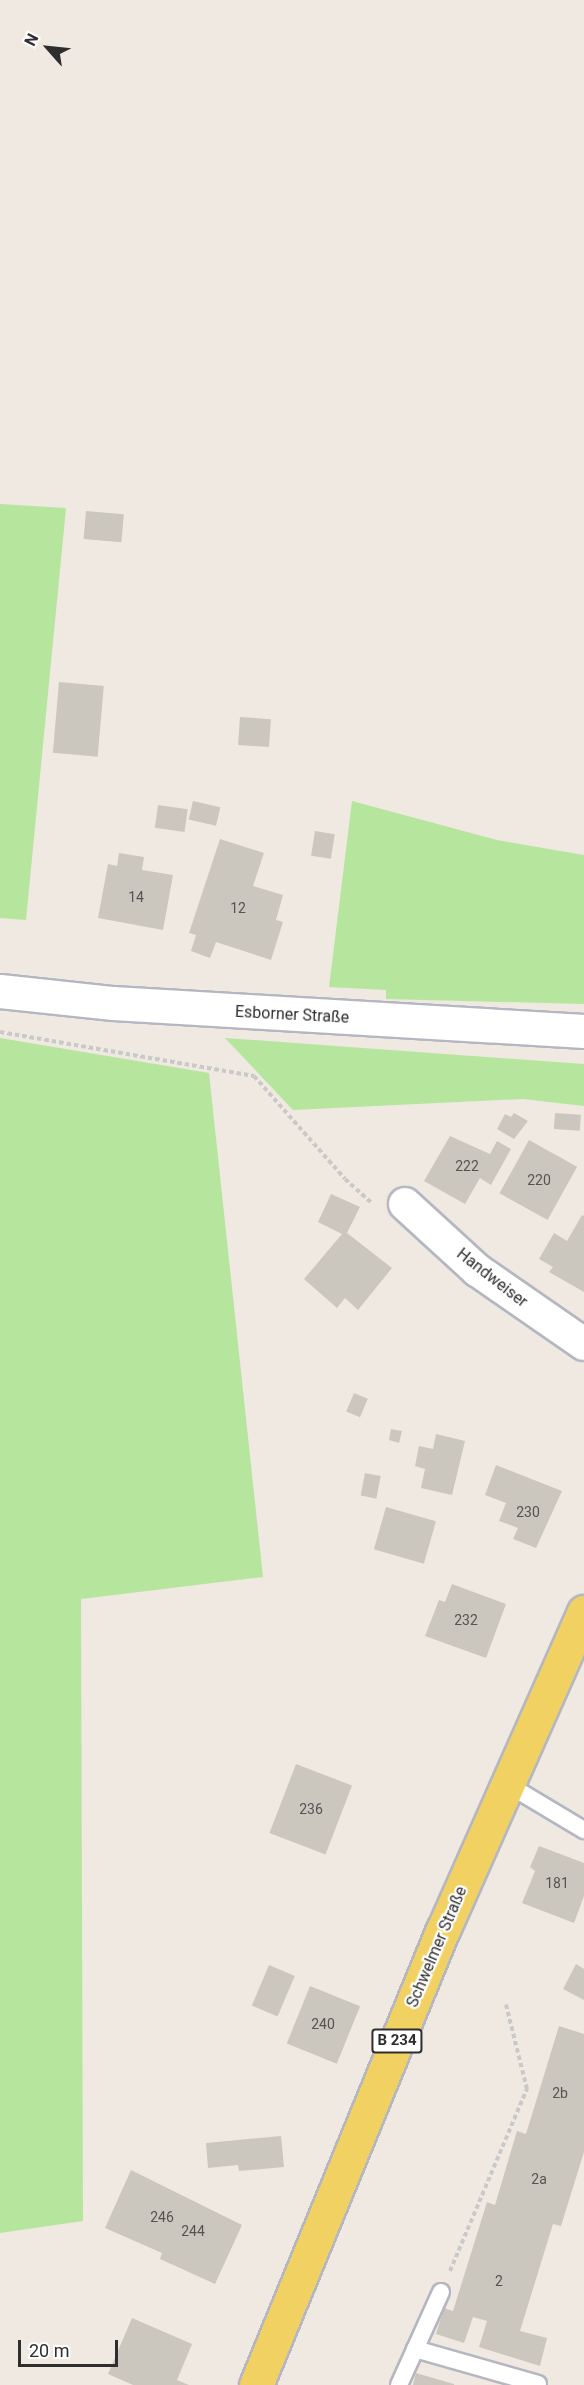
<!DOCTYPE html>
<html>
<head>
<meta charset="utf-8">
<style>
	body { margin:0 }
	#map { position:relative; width:584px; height:2385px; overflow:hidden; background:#efe9e1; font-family:Roboto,sans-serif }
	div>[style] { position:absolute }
	.green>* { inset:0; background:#b6e59e }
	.building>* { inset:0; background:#cbc7bf; transform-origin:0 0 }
	.path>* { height:4px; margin-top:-2px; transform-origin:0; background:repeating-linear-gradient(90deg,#c9c9c9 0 4.5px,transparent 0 7.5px) }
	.roads { filter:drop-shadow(2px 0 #b4b7c1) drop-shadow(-2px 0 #b4b7c1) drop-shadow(0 2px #b4b7c1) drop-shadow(0 -2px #b4b7c1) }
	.service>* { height:16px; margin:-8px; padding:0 8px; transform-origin:8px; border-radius:8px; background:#fff }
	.minor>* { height:32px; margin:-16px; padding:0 16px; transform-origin:16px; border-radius:16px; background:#fff }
	.secondary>* { height:33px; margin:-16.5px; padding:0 16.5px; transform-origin:16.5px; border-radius:16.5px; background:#fff }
	.primary>* { height:33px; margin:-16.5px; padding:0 16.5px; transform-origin:16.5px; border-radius:16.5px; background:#f2d163 }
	span { translate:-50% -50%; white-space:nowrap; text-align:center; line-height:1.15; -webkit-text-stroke:4.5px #fff; paint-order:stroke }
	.number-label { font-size:14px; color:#555452 }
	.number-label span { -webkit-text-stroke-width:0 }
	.shield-label span { padding:2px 4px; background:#fff; border:2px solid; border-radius:4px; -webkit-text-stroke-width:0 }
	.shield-label { font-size:15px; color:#2e2e2e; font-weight:700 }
	.street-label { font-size:16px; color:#2e2e2e }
	.north { position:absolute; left:18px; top:18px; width:60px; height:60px; -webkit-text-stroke:4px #fff; paint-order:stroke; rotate:297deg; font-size:16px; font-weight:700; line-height:24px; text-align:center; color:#2e2e2e }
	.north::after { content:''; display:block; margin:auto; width:21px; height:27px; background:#2e2e2e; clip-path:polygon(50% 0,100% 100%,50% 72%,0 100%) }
	.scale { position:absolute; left:18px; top:2340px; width:100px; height:27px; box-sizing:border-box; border:3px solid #2e2e2e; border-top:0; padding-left:8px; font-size:18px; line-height:21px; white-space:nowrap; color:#2e2e2e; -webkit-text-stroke:4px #fff; paint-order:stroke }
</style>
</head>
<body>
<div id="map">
	<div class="green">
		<i style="clip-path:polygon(0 504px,66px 508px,26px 920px,0 918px)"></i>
		<i style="clip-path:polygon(352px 801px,497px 840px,584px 855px,584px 1004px,386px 999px,386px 990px,329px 987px)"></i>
		<i style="clip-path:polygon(0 1038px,209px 1073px,263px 1577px,81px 1599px,83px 2221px,0 2233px)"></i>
		<i style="clip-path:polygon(225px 1038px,584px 1064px,584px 1106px,523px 1099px,293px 1110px)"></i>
	</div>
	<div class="building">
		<i style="left:86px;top:511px;width:38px;height:28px;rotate:5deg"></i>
		<i style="left:59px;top:682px;width:45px;height:71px;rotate:5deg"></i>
		<i style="left:240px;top:717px;width:31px;height:28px;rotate:4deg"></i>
		<i style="left:193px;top:801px;width:28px;height:19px;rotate:13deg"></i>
		<i style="left:158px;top:805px;width:30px;height:23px;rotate:8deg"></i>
		<i style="left:315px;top:831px;width:20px;height:25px;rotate:9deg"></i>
		<i style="clip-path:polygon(220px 839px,264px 853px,253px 886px,283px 895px,276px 920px,283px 922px,271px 960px,216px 942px,210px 958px,191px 951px,196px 935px,189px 933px)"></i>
		<i style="clip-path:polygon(119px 853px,144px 857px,142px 870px,173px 875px,163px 930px,98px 918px,108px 864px,117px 866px)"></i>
		<i style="clip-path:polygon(514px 1113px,528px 1121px,514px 1139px,497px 1129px,505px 1114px,511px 1117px)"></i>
		<i style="left:555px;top:1113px;width:26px;height:16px;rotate:4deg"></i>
		<i style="clip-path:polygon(450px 1136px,490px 1154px,497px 1141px,511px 1149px,491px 1185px,480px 1178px,465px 1204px,424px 1181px)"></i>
		<i style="left:529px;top:1140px;width:55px;height:61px;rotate:29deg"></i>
		<i style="clip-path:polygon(331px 1194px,360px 1207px,347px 1233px,392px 1268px,358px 1310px,345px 1298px,337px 1308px,304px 1279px,342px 1234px,318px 1222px)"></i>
		<i style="clip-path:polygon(582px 1215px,584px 1216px,584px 1292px,549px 1272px,553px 1267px,539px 1259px,554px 1233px,567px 1241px)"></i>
		<i style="left:354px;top:1393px;width:15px;height:20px;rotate:23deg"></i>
		<i style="clip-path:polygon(391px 1429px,402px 1431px,399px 1443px,389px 1440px)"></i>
		<i style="clip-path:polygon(436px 1434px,465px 1441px,452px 1495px,421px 1488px,425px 1469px,415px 1466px,419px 1446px,433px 1449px)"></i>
		<i style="clip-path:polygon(496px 1465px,562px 1491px,536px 1548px,513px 1539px,518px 1528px,499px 1521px,506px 1503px,485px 1495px)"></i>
		<i style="left:365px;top:1473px;width:16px;height:23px;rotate:11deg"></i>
		<i style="left:386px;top:1507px;width:52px;height:44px;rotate:16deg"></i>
		<i style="clip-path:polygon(452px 1584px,506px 1604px,486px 1658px,425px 1636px,439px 1600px,445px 1602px)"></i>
		<i style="left:296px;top:1764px;width:60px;height:74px;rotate:21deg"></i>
		<i style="clip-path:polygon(539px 1846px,584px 1863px,584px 1896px,574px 1923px,522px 1903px,535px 1871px,530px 1867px)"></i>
		<i style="clip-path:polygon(576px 1964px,584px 1969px,584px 2000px,563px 1989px)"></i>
		<i style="left:269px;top:1965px;width:28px;height:44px;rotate:23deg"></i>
		<i style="left:310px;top:1986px;width:54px;height:62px;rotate:22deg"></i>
		<i style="clip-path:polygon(559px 2026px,584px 2034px,584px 2152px,561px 2226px,553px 2224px,520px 2331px,547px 2338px,540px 2366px,479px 2347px,487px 2321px,473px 2317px,464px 2343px,436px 2334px,444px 2308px,453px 2311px,487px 2202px,495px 2205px,517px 2131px,526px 2134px)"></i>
		<i style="clip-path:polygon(281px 2136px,284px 2167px,239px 2171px,238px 2165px,208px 2168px,206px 2143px)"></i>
		<i style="clip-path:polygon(131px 2170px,242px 2225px,215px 2284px,160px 2259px,162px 2253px,105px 2228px)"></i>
		<i style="clip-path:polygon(132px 2318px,192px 2344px,177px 2380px,189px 2385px,133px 2385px,108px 2374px)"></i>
		<i style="clip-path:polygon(416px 2373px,454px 2384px,454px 2385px,413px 2385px)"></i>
	</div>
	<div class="path">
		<i style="left:0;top:1032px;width:258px;rotate:9.8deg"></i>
		<i style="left:254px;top:1076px;width:137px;rotate:48.5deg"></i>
		<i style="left:345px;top:1179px;width:36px;rotate:42deg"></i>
		<i style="left:450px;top:2271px;width:198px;rotate:-67.1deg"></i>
		<i style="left:527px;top:2089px;width:87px;rotate:-104deg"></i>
	</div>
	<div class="roads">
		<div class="service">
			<i style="left:507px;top:1784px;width:90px;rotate:30.9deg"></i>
			<i style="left:415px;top:2349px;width:128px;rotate:15.9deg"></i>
			<i style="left:399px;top:2385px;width:102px;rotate:-65.7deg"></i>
		</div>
		<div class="minor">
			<i style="left:405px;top:1204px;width:98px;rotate:42.5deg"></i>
			<i style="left:477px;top:1270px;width:130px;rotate:34.7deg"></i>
		</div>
		<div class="secondary">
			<i style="left:0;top:991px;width:114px;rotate:6.1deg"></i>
			<i style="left:113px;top:1003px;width:472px;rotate:3.4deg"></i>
		</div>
		<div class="primary">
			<i style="left:256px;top:2385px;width:492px;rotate:-67.7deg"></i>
			<i style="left:443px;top:1930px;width:348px;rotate:-66.1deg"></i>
		</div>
	</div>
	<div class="number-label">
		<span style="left:136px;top:897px">14</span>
		<span style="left:238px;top:908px">12</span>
		<span style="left:467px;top:1166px">222</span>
		<span style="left:539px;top:1180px">220</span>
		<span style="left:528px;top:1512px">230</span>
		<span style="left:466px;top:1620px">232</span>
		<span style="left:311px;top:1809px">236</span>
		<span style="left:557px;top:1883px">181</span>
		<span style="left:323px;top:2024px">240</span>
		<span style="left:560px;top:2093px">2b</span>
		<span style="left:539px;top:2179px">2a</span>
		<span style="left:162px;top:2217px">246</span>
		<span style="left:193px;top:2231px">244</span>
		<span style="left:499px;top:2281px">2</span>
	</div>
	<div class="shield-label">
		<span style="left:397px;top:2041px">B 234</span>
	</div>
	<div class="street-label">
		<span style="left:292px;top:1015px;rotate:3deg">Esborner Straße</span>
		<span style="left:492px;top:1278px;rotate:38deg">Handweiser</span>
		<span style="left:437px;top:1947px;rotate:-67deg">Schwelmer Straße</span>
	</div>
	<div class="north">N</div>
	<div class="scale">20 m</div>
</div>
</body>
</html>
